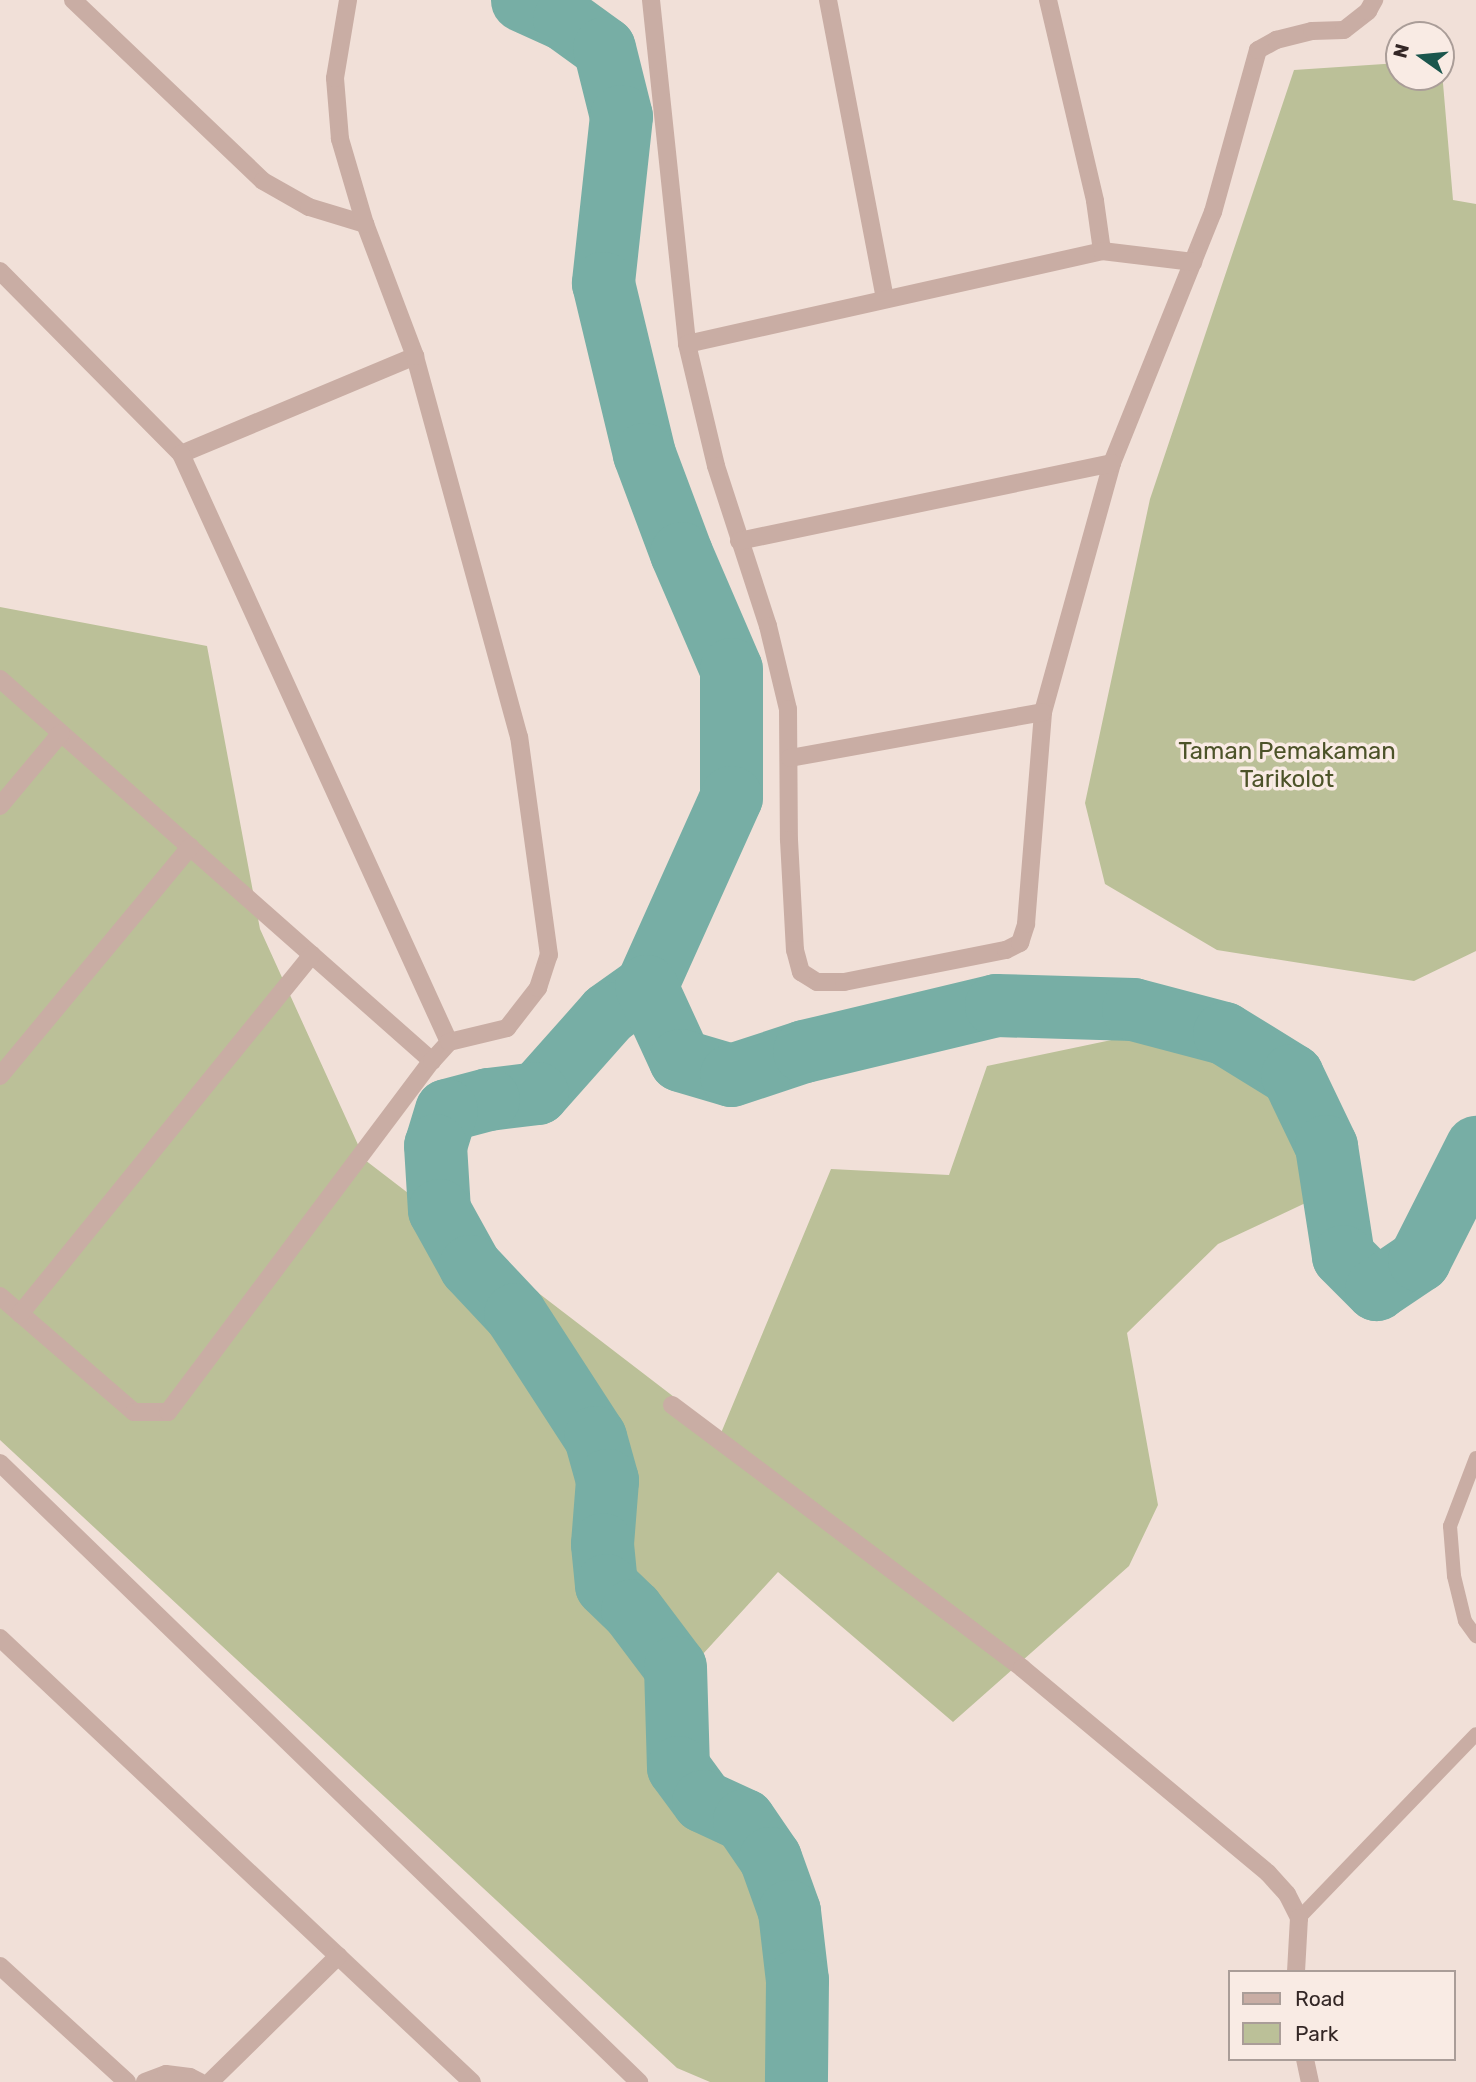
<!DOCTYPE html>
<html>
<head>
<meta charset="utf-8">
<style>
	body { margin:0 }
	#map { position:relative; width:1476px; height:2082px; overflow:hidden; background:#f1e0d8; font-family:Rubik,sans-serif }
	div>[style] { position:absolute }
	.green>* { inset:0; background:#bbc098 }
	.river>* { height:63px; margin:-31.5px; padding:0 31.5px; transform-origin:31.5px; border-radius:31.5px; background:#77aea5 }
	.lane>* { height:14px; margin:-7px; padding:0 7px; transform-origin:7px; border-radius:7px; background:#c9ada4 }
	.street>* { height:18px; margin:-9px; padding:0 9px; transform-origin:9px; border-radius:9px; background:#c9ada4 }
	span { translate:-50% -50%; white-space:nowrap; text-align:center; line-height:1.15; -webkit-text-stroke:7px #f9ebe4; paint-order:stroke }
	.park-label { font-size:24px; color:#4c5329 }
	.legend { position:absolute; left:1228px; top:1970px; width:228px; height:91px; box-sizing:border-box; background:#f9ebe4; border:2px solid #aa9d98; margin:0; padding:9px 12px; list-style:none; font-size:21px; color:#342726 }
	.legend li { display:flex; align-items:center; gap:14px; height:35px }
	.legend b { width:35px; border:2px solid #aa9d98 }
	.north { position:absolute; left:1385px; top:21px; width:70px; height:70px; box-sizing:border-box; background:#f9ebe4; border:2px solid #aa9d98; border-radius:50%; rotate:285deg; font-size:19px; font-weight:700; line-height:28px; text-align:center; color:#342726 }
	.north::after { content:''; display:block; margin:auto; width:24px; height:32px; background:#1b564d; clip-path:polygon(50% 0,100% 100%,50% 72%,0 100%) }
</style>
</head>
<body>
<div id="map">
	<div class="green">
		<i style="clip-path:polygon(1441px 60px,1453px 200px,1476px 204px,1476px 951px,1414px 981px,1217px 950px,1105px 884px,1085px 803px,1150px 499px,1294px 70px,1399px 63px,1399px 77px,1441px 77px)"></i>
		<i style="clip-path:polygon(0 607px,207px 646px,260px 929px,365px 1160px,721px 1433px,831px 1169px,949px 1175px,987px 1066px,1164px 1029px,1299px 1088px,1314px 1199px,1218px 1244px,1127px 1333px,1158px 1505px,1129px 1566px,953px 1722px,778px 1572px,659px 1702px,789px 1950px,765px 2082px,710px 2082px,677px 2068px,0 1440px)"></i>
	</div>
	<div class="river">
		<i style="left:522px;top:0;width:46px;rotate:24.3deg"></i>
		<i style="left:564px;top:19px;width:49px;rotate:35.9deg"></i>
		<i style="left:604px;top:48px;width:70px;rotate:76deg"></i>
		<i style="left:621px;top:116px;width:168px;rotate:96.2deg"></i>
		<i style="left:603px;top:283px;width:176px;rotate:76.5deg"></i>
		<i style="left:644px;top:454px;width:106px;rotate:69.5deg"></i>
		<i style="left:681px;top:553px;width:126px;rotate:66.7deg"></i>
		<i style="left:731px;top:669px;width:128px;rotate:90deg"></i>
		<i style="left:731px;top:797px;width:207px;rotate:114.2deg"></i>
		<i style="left:646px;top:986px;width:47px;rotate:144.6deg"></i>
		<i style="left:608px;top:1013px;width:107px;rotate:131.6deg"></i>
		<i style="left:537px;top:1093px;width:49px;rotate:173deg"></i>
		<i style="left:488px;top:1099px;width:43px;rotate:165.3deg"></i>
		<i style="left:446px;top:1110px;width:37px;rotate:107deg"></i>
		<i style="left:435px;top:1145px;width:65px;rotate:86.5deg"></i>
		<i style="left:439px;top:1210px;width:64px;rotate:61deg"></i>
		<i style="left:470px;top:1266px;width:66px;rotate:46.8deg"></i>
		<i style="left:515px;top:1314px;width:147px;rotate:57deg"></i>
		<i style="left:595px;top:1437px;width:45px;rotate:74.4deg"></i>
		<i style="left:607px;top:1480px;width:64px;rotate:94.5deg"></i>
		<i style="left:602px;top:1544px;width:41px;rotate:84.4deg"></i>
		<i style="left:606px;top:1585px;width:36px;rotate:44deg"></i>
		<i style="left:632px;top:1610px;width:71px;rotate:53deg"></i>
		<i style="left:675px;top:1667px;width:100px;rotate:88.3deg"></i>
		<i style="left:678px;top:1767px;width:42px;rotate:53.7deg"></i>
		<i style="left:703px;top:1801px;width:45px;rotate:24.9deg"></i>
		<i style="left:744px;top:1820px;width:46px;rotate:55.6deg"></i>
		<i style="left:770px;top:1858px;width:56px;rotate:70.3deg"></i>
		<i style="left:789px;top:1911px;width:69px;rotate:83.4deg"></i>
		<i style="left:797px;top:1980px;width:102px;rotate:90.6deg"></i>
		<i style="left:646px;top:986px;width:81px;rotate:65.3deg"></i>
		<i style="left:680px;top:1060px;width:53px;rotate:16.4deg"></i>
		<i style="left:731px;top:1075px;width:77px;rotate:-18.2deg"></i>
		<i style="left:804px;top:1051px;width:197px;rotate:-13.5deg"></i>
		<i style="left:996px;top:1005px;width:137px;rotate:1.7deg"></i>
		<i style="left:1133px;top:1009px;width:94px;rotate:14.8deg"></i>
		<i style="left:1224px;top:1033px;width:80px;rotate:31.7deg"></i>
		<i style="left:1292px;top:1075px;width:79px;rotate:64.4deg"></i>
		<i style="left:1326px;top:1146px;width:111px;rotate:81.2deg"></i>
		<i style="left:1343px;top:1256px;width:47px;rotate:45deg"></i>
		<i style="left:1376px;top:1289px;width:52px;rotate:-34deg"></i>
		<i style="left:1419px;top:1260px;width:127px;rotate:-63.2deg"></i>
	</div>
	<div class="lane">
		<i style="left:1476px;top:1458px;width:73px;rotate:110.9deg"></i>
		<i style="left:1450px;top:1526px;width:50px;rotate:85.4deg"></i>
		<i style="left:1454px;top:1576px;width:46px;rotate:76.3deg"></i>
		<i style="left:1465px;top:1621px;width:19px;rotate:54deg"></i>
		<i style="left:1299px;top:1918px;width:255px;rotate:-46.1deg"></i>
	</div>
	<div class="street">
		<i style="left:73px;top:0;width:262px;rotate:43.6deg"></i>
		<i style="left:263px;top:181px;width:53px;rotate:29.5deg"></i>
		<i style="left:309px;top:207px;width:59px;rotate:16.9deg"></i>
		<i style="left:651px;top:0;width:346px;rotate:84deg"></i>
		<i style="left:687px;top:344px;width:125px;rotate:76.6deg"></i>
		<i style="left:716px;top:466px;width:168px;rotate:72deg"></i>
		<i style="left:768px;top:626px;width:85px;rotate:76.5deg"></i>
		<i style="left:788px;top:709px;width:131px;rotate:89.6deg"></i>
		<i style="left:789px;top:840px;width:110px;rotate:86.9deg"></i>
		<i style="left:795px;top:950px;width:23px;rotate:75deg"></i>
		<i style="left:801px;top:972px;width:19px;rotate:32deg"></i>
		<i style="left:817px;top:982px;width:27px"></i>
		<i style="left:844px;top:982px;width:165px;rotate:-11.2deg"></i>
		<i style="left:1006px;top:950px;width:16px;rotate:-27deg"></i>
		<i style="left:1020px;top:943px;width:20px;rotate:-72deg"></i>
		<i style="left:1026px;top:924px;width:213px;rotate:-85.4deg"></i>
		<i style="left:1043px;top:712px;width:258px;rotate:-74.5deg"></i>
		<i style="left:1112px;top:463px;width:271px;rotate:-68.1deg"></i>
		<i style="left:1213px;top:212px;width:168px;rotate:-74.5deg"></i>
		<i style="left:1258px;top:50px;width:21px;rotate:-29deg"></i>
		<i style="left:1276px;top:40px;width:37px;rotate:-14deg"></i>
		<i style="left:1312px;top:31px;width:32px;rotate:-2deg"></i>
		<i style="left:1344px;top:30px;width:31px;rotate:-38deg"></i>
		<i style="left:1368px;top:11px;width:13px;rotate:-61deg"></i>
		<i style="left:828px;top:0;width:304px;rotate:79.2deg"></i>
		<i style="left:1048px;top:0;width:206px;rotate:76.8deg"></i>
		<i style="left:1095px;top:201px;width:50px;rotate:82deg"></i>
		<i style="left:0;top:271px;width:257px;rotate:45.3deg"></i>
		<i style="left:181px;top:454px;width:254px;rotate:-22.7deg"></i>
		<i style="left:687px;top:344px;width:425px;rotate:-12.6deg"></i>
		<i style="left:1102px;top:251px;width:92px;rotate:6.9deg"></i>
		<i style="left:181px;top:454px;width:646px;rotate:65.5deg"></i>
		<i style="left:739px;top:541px;width:381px;rotate:-11.8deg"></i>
		<i style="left:0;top:679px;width:577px;rotate:41.49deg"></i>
		<i style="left:790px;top:758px;width:257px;rotate:-10.3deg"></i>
		<i style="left:0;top:806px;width:95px;rotate:-50.1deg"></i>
		<i style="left:0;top:1076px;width:298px;rotate:-50.3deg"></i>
		<i style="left:0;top:1296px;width:177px;rotate:40.9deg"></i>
		<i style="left:134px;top:1412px;width:34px"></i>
		<i style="left:168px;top:1412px;width:439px;rotate:-53.1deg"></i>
		<i style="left:432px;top:1061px;width:25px;rotate:-48deg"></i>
		<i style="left:449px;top:1042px;width:60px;rotate:-13.6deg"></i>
		<i style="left:507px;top:1028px;width:51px;rotate:-52.2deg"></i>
		<i style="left:538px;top:988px;width:35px;rotate:-72deg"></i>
		<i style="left:549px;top:955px;width:220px;rotate:-97.8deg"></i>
		<i style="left:519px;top:737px;width:395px;rotate:-105.3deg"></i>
		<i style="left:415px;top:356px;width:141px;rotate:-110.7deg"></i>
		<i style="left:365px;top:224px;width:89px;rotate:-106.4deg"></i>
		<i style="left:340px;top:139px;width:61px;rotate:-94.7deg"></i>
		<i style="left:335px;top:78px;width:79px;rotate:-80.5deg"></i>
		<i style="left:20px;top:1314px;width:463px;rotate:-50.9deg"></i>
		<i style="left:672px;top:1405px;width:438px;rotate:36.9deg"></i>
		<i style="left:1022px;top:1668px;width:320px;rotate:39.8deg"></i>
		<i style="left:1268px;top:1873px;width:28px;rotate:48deg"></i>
		<i style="left:1287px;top:1894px;width:27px;rotate:63deg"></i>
		<i style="left:1299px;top:1918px;width:54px;rotate:93.2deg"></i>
		<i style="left:0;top:1463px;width:890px;rotate:44.09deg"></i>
		<i style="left:0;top:1638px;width:648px;rotate:43.25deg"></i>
		<i style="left:0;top:1966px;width:172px;rotate:42.4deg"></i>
		<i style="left:1305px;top:2059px;width:24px;rotate:78deg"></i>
		<i style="left:145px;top:2082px;width:22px;rotate:-21deg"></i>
		<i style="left:166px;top:2074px;width:24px;rotate:7deg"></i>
		<i style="left:190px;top:2077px;width:11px;rotate:27deg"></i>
		<i style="left:210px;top:2082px;width:180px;rotate:-44.5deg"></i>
	</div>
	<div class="park-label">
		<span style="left:1287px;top:766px">Taman Pemakaman<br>Tarikolot</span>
	</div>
	<ul class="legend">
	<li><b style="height:9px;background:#c9ada4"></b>Road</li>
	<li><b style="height:19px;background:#bbc098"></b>Park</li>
	</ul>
	<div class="north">N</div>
</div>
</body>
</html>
